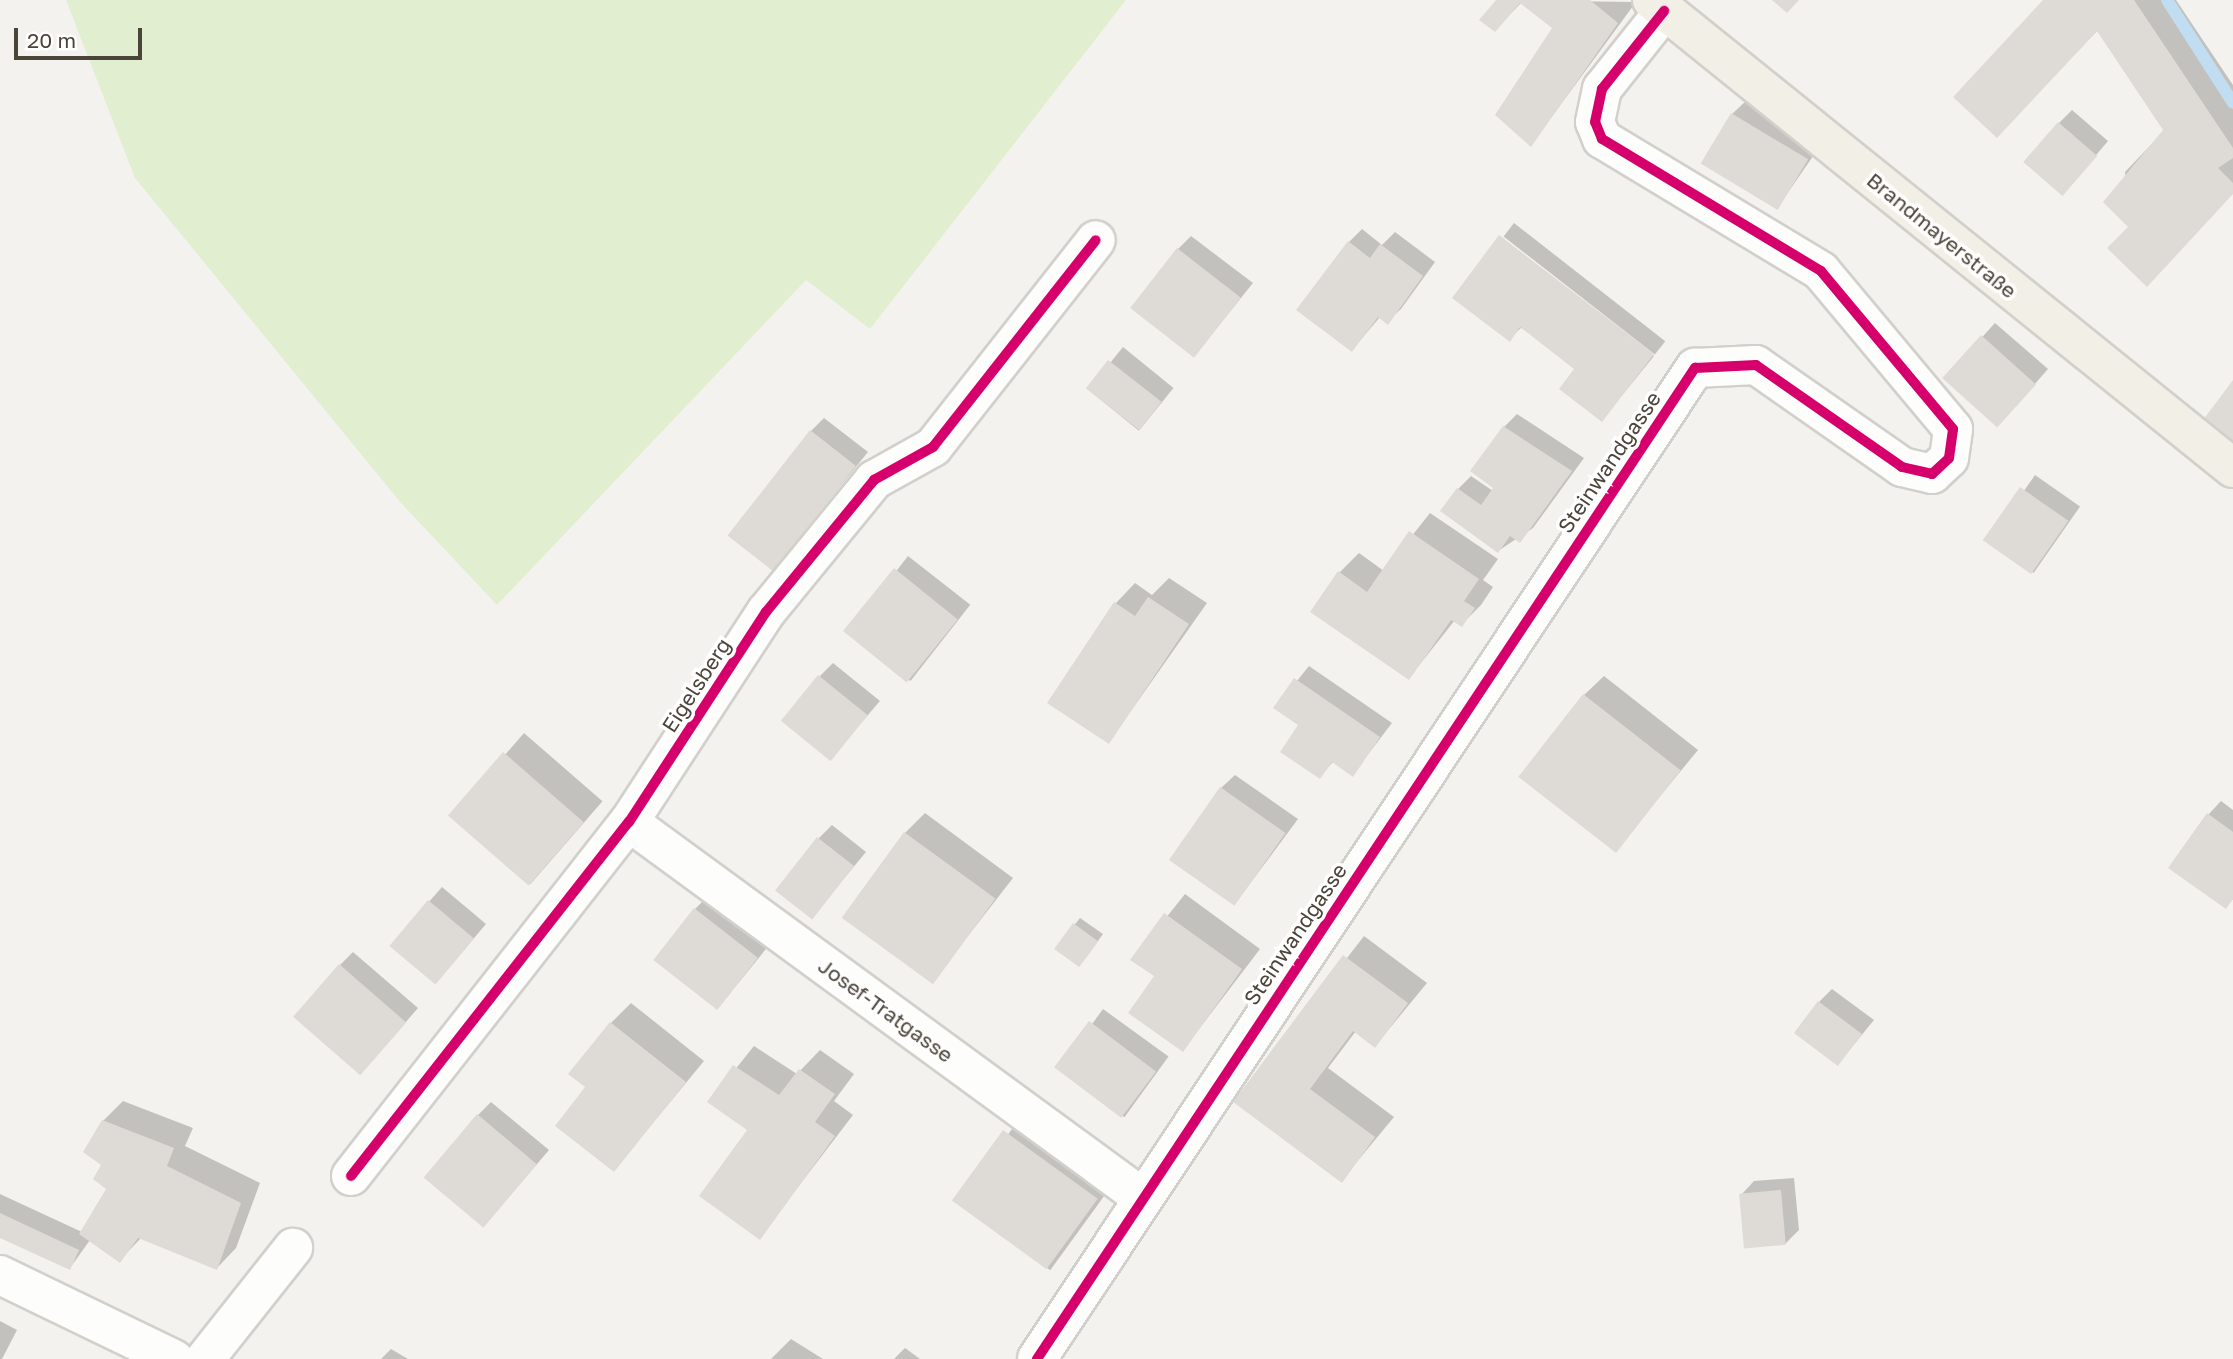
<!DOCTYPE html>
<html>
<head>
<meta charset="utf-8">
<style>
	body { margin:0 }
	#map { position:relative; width:2233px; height:1359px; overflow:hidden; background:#f4f2ee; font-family:"Golos Text",sans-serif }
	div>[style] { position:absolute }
	.green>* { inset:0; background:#e1eecf }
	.shadow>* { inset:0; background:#0003; transform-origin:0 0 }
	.stream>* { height:12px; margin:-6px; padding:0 6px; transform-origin:6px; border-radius:6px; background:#c0ddf1 }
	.building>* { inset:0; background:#dedbd6; transform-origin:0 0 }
	.roads { filter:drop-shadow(2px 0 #d2d0cb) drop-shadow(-2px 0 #d2d0cb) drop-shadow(0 2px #d2d0cb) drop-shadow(0 -2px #d2d0cb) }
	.minor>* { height:38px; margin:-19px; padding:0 19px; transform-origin:19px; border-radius:19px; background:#fdfdfc }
	.major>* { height:38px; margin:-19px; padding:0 19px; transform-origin:19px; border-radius:19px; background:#f2efe6 }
	.cycleway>* { height:10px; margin:-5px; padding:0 5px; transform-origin:5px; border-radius:5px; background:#d6006c }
	span { translate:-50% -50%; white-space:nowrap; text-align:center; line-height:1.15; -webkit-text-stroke:7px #fff; paint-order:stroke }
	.street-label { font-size:21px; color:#4b4439 }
	.scale { position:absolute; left:14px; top:28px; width:128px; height:32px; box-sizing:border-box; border:4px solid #4b4439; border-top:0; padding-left:9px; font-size:21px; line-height:24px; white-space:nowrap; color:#4b4439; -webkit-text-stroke:5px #fff; paint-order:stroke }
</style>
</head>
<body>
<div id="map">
	<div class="green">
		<i style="clip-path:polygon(66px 0,1126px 0,870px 329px,806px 280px,497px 605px,401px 503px,135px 178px)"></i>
	</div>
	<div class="shadow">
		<i style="clip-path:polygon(1498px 0,1636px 2px,1531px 145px,1555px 28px,1522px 2px,1495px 30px)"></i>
		<i style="clip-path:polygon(2046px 0,2176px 0,2233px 85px,2233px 194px,2130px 227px,2125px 172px,2165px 130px,2098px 30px,1997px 136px)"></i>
		<i style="clip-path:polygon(1746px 101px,1820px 146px,1778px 207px,1732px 114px)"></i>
		<i style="clip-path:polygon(2072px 110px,2108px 141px,2075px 180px,2059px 123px)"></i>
		<i style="left:1514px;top:223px;width:192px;height:17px;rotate:38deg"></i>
		<i style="clip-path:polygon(1362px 229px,1382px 245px,1395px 232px,1435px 262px,1401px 309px,1387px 322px,1380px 317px,1352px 350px,1349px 242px)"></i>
		<i style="clip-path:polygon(1191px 236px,1253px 283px,1195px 355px,1178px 249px)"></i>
		<i style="clip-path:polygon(1500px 238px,1654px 356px,1602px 420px,1577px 369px,1522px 327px,1509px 339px)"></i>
		<i style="clip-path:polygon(1995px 323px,2048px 369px,2011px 411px,1945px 378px)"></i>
		<i style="left:1123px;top:347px;width:65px;height:55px;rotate:39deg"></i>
		<i style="clip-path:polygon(1517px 414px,1584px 458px,1533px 528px,1498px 551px,1458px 489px,1471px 476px,1493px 491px,1504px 427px)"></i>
		<i style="clip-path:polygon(824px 418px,868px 452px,773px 569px,811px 431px)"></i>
		<i style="left:2035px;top:475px;width:55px;height:81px;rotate:35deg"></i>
		<i style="clip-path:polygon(1430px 513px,1498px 559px,1483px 580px,1493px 587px,1481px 605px,1461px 625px,1455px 620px,1409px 678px,1339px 573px,1359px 553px,1384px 571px)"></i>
		<i style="left:908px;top:556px;width:79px;height:97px;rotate:38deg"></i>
		<i style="clip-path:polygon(1169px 578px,1207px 603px,1109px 742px,1050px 702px,1116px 603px,1135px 583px,1152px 595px)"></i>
		<i style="clip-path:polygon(833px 663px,880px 701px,830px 759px,820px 676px)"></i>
		<i style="clip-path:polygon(1309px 666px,1392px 723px,1353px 774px,1334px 761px,1319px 777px,1301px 724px,1276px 707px)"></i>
		<i style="clip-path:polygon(1604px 676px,1698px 750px,1615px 851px,1584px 695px)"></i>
		<i style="left:524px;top:733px;width:104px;height:110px;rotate:41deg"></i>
		<i style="clip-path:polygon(1235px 775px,1298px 819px,1234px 905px,1221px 788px)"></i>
		<i style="clip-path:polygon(2221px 801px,2233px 810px,2233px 899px,2225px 907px,2208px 815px)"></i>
		<i style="clip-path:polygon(925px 813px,1013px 878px,932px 982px,905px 833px)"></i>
		<i style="clip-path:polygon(832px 825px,866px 852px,812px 917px,819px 838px)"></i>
		<i style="clip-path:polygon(442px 887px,486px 924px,448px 969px,391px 945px)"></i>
		<i style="clip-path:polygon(1185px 894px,1260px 949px,1183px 1050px,1156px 976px,1133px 959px)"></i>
		<i style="clip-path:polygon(708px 896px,770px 944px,718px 1008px,695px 909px)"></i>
		<i style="clip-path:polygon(1080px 918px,1103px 934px,1085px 959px,1056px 948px)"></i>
		<i style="clip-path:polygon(1364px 936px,1427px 983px,1375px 1046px,1356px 1031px,1328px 1068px,1394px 1117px,1341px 1181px,1236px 1102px)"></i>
		<i style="clip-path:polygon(353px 952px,418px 1008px,373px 1060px,340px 965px)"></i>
		<i style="clip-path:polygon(1832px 989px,1874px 1020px,1838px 1064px,1819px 1002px)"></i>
		<i style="clip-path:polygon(631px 1003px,704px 1061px,614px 1170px,588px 1087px,611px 1023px)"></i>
		<i style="left:1103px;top:1009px;width:81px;height:75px;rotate:36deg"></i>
		<i style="clip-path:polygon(754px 1046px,797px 1074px,820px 1050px,854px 1074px,834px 1101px,853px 1115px,759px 1238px,749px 1130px,709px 1102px)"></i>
		<i style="clip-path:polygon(123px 1101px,193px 1128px,185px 1146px,260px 1183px,236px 1248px,217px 1268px,142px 1237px,119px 1261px,90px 1240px,70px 1268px,0 1236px,0 1194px,82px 1232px,108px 1189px,103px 1121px)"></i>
		<i style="clip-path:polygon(491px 1102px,549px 1150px,485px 1225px,478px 1115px)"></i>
		<i style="left:1025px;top:1111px;width:114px;height:114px;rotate:36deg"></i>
		<i style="clip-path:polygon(1794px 1178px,1799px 1230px,1785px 1244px,1741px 1195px,1754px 1181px)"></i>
		<i style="clip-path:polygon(0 1321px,17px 1330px,2px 1359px,0 1359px)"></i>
		<i style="clip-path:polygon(791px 1339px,823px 1359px,771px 1359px)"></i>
		<i style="clip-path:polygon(905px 1348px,920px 1359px,894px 1359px)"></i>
		<i style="clip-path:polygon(391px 1349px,408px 1359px,381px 1359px)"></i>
	</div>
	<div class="stream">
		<i style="left:2167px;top:0;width:122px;rotate:57.3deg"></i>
	</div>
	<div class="building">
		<i style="clip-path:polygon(1496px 0,1590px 0,1618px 23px,1531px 147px,1495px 115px,1552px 28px,1520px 3px,1495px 32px,1479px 20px)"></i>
		<i style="clip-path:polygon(1772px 0,1799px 0,1787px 13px)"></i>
		<i style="clip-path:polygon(2043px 0,2134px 0,2233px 148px,2233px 158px,2218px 168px,2233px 183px,2233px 194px,2147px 287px,2107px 248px,2128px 227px,2103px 202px,2163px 130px,2097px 31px,1997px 138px,1953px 97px)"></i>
		<i style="left:1731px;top:113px;width:90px;height:59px;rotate:31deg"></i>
		<i style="left:2058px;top:122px;width:52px;height:53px;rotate:41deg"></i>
		<i style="clip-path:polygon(1499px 235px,1654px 354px,1602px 422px,1559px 389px,1574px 369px,1520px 327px,1510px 342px,1452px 298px)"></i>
		<i style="clip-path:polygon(1348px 241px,1370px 258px,1380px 244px,1423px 276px,1388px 325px,1378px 317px,1352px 352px,1296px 310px)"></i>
		<i style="left:1177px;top:248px;width:81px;height:76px;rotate:38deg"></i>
		<i style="left:1981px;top:335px;width:74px;height:58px;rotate:42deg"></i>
		<i style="left:1108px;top:360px;width:68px;height:36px;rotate:38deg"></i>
		<i style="clip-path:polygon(2233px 380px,2233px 443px,2203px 420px)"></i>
		<i style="clip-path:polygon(1503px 426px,1572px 471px,1520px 543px,1510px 536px,1498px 553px,1440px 511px,1457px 488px,1481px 505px,1493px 488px,1470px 471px)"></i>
		<i style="left:810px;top:430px;width:58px;height:134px;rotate:38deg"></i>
		<i style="left:2020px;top:487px;width:59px;height:65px;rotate:35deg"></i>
		<i style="clip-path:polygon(1409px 531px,1479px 579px,1464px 601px,1475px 608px,1462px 627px,1451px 620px,1409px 680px,1310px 612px,1338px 571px,1367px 592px)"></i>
		<i style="left:894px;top:568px;width:82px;height:81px;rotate:39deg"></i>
		<i style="clip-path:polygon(1148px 597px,1189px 624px,1109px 744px,1047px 703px,1114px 602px,1135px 616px)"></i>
		<i style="left:818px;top:675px;width:64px;height:59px;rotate:39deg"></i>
		<i style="clip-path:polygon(1294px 678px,1380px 737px,1353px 777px,1332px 762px,1320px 779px,1280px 752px,1298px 725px,1273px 708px)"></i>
		<i style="left:1583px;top:694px;width:124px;height:105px;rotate:38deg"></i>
		<i style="left:503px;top:752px;width:107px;height:84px;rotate:41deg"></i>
		<i style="left:1220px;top:787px;width:80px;height:89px;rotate:35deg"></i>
		<i style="clip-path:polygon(2207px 813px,2233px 832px,2233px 899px,2226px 909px,2168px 868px)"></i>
		<i style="left:904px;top:832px;width:113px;height:106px;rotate:36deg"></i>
		<i style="left:817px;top:837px;width:47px;height:68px;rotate:38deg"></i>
		<i style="left:428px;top:900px;width:60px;height:60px;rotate:40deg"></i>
		<i style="left:694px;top:908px;width:81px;height:66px;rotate:38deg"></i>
		<i style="clip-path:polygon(1164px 913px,1242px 969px,1183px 1052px,1128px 1013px,1154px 976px,1130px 960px)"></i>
		<i style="left:1073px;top:923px;width:31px;height:32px;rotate:36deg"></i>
		<i style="clip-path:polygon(1343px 955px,1408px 1003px,1375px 1048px,1353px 1031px,1310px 1089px,1375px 1137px,1342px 1183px,1233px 1102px)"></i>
		<i style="left:339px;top:964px;width:89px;height:70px;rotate:41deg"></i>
		<i style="left:1818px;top:1001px;width:55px;height:40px;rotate:37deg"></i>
		<i style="left:1089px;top:1021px;width:84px;height:58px;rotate:37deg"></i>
		<i style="clip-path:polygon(610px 1022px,686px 1082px,614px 1172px,555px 1126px,585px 1087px,568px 1074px)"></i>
		<i style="clip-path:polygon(733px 1065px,779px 1095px,799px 1069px,835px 1094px,815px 1122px,835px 1136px,760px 1240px,699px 1196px,747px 1130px,707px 1102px)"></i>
		<i style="left:477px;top:1114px;width:78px;height:83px;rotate:40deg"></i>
		<i style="clip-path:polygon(102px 1120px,174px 1148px,167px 1166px,241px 1203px,217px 1270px,138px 1238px,120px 1263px,79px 1234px,106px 1189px,93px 1179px,101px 1165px,83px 1152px)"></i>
		<i style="left:1003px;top:1130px;width:117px;height:87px;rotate:36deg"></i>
		<i style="left:1781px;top:1190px;width:55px;height:42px;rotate:85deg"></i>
		<i style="clip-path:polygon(0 1213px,79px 1250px,70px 1270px,0 1238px)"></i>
	</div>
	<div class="roads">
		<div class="minor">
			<i style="left:629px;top:822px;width:637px;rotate:36.19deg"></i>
			<i style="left:351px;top:1176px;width:450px;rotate:-51.9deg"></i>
			<i style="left:629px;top:822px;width:251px;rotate:-56.9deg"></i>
			<i style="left:766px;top:612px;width:171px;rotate:-50.7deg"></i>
			<i style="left:874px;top:480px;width:68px;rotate:-29.2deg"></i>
			<i style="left:933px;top:447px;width:263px;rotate:-51.8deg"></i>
			<i style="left:0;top:1275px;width:193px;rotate:25.8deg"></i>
			<i style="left:205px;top:1359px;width:142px;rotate:-51.6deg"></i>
			<i style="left:1037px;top:1359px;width:1190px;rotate:-56.42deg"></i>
			<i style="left:1695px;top:368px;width:61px;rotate:-2.8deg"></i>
			<i style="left:1756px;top:365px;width:178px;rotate:34.9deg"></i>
			<i style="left:1902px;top:467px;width:31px;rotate:13deg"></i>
			<i style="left:1932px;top:474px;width:23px;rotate:-43deg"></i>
			<i style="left:1949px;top:458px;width:29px;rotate:-82deg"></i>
			<i style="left:1953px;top:429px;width:206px;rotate:-129.9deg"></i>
			<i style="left:1821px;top:271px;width:256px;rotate:-148.9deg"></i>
			<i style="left:1602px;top:139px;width:18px;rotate:-112deg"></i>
			<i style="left:1595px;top:122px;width:34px;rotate:-78deg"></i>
			<i style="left:1602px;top:89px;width:100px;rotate:-51.5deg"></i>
		</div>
		<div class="major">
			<i style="left:1652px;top:0;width:746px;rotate:38.85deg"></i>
		</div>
	</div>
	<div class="cycleway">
		<i style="left:351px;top:1176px;width:450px;rotate:-51.9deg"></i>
		<i style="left:629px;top:822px;width:251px;rotate:-56.9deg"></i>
		<i style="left:766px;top:612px;width:171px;rotate:-50.7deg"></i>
		<i style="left:874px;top:480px;width:68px;rotate:-29.2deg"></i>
		<i style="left:933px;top:447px;width:263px;rotate:-51.8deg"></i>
		<i style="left:1037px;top:1359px;width:1190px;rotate:-56.42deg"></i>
		<i style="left:1695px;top:368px;width:61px;rotate:-2.8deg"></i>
		<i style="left:1756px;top:365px;width:178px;rotate:34.9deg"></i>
		<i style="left:1902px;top:467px;width:31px;rotate:13deg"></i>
		<i style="left:1932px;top:474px;width:23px;rotate:-43deg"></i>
		<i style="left:1949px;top:458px;width:29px;rotate:-82deg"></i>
		<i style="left:1953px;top:429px;width:206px;rotate:-129.9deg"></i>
		<i style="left:1821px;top:271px;width:256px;rotate:-148.9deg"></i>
		<i style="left:1602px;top:139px;width:18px;rotate:-112deg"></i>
		<i style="left:1595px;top:122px;width:34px;rotate:-78deg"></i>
		<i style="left:1602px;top:89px;width:100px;rotate:-51.5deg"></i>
	</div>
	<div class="street-label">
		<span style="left:1942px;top:235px;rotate:39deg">Brandmayerstraße</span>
		<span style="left:1609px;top:462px;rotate:-56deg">Steinwandgasse</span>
		<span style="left:696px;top:685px;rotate:-57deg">Eigelsberg</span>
		<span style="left:1295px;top:934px;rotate:-56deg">Steinwandgasse</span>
		<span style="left:886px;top:1010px;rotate:36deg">Josef-Tratgasse</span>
	</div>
	<div class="scale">20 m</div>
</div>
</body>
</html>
